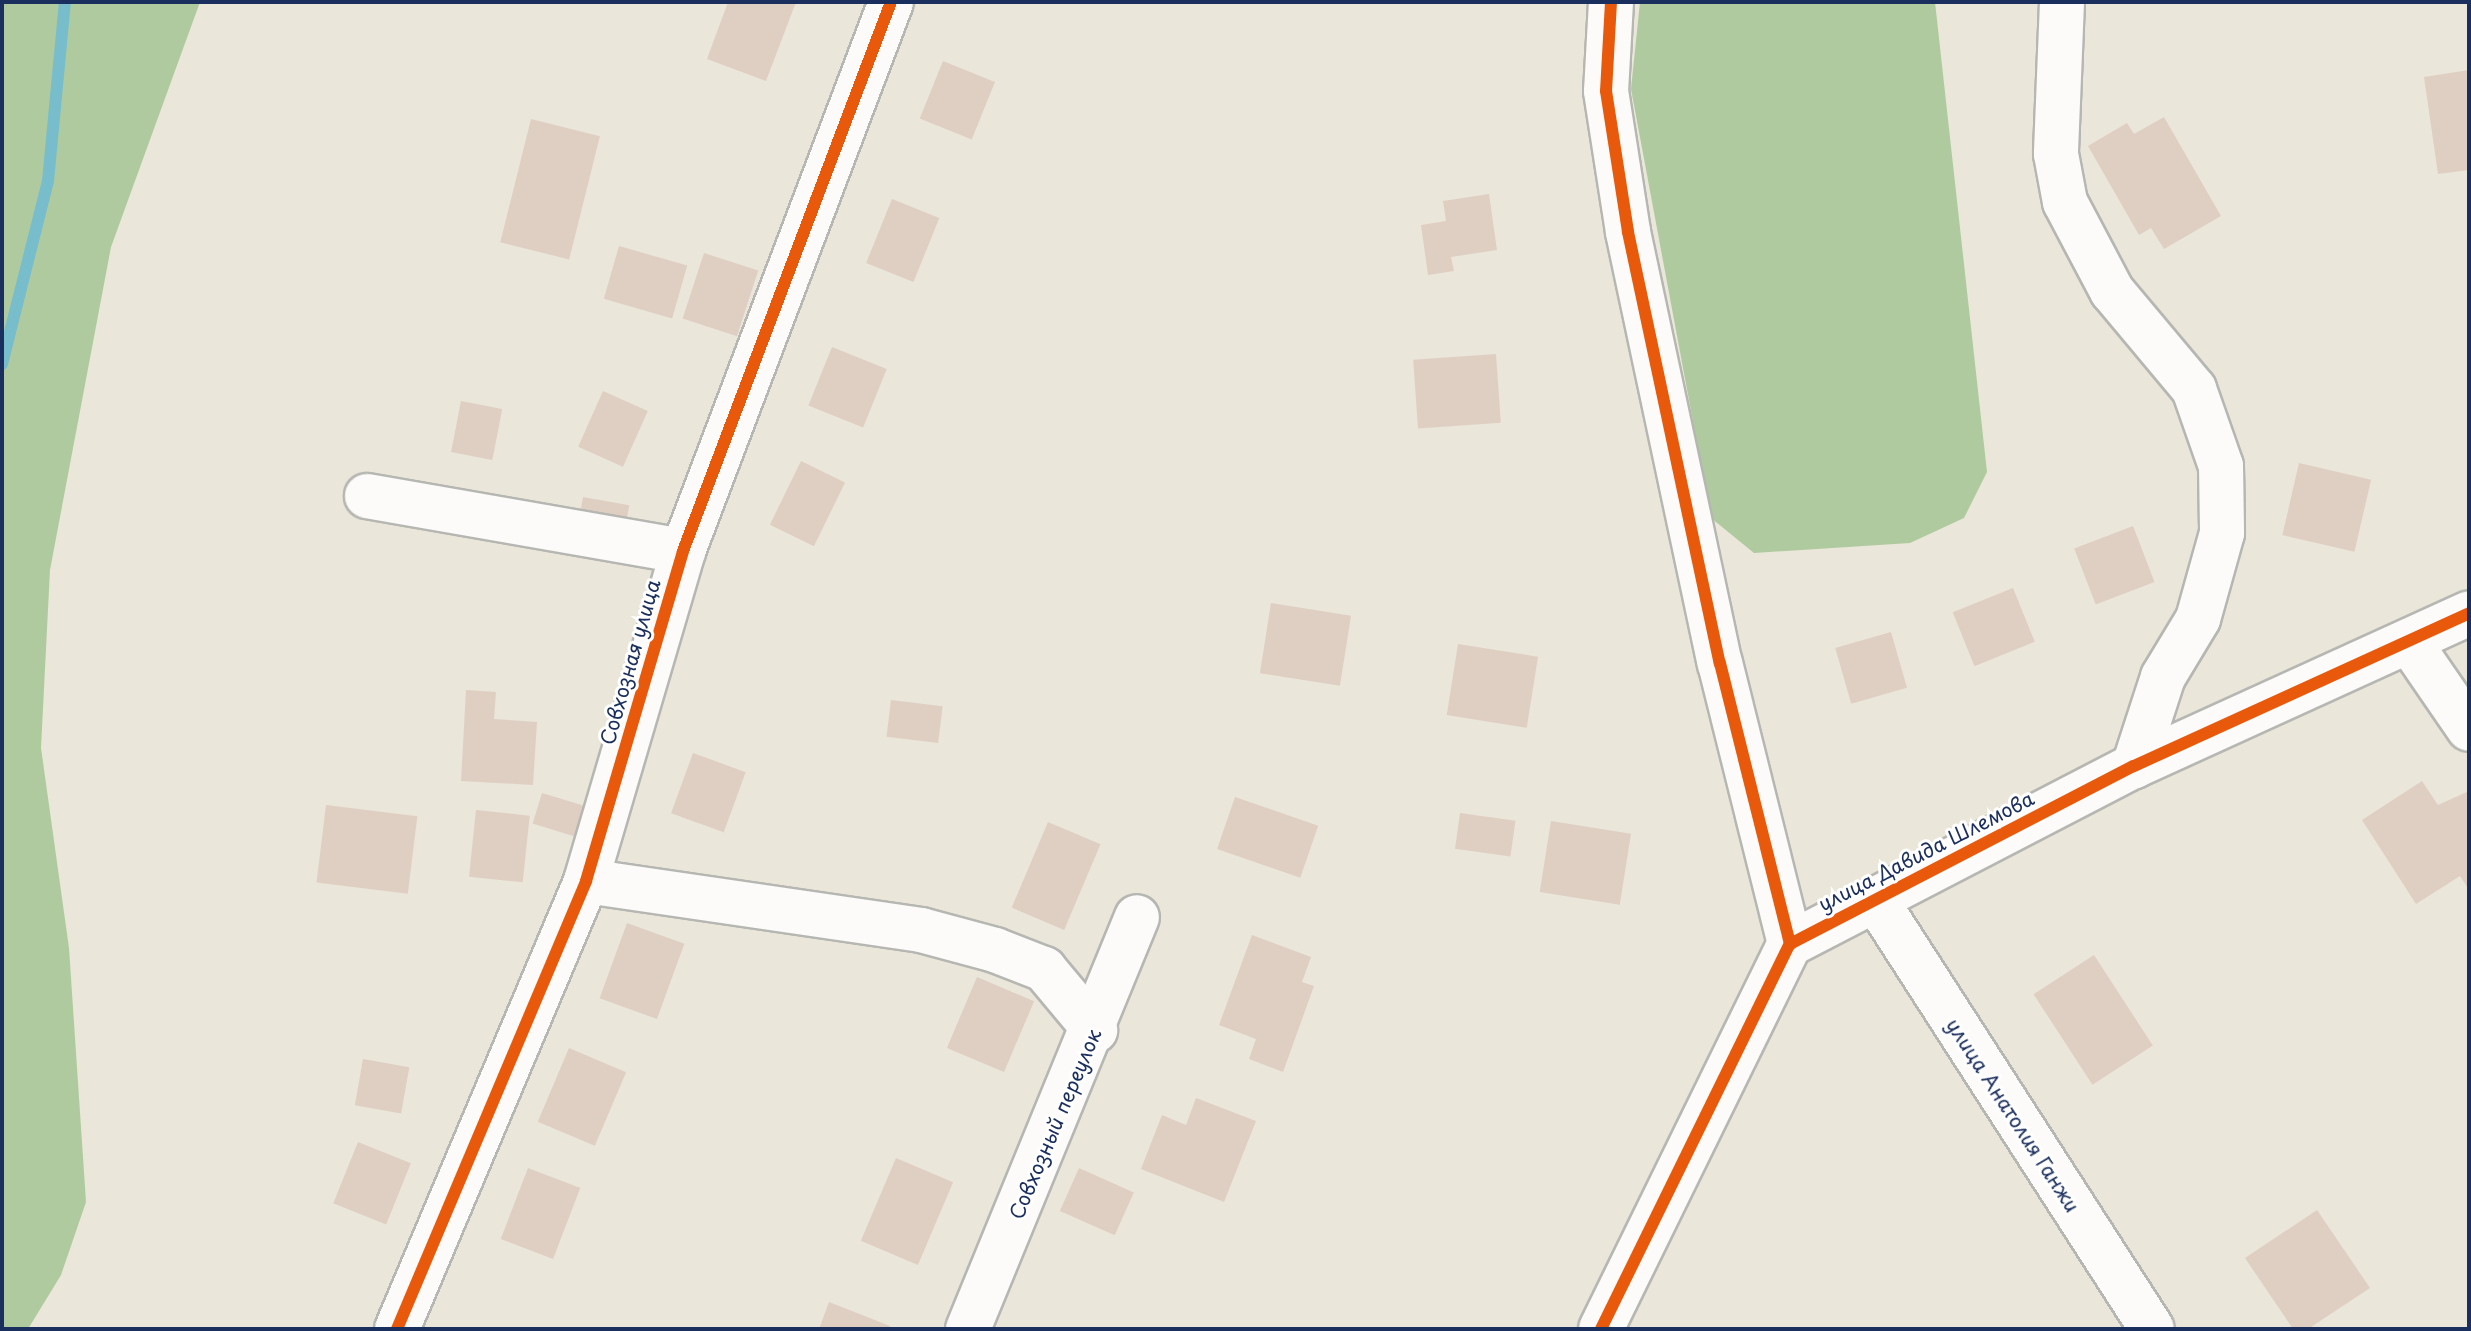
<!DOCTYPE html>
<html>
<head>
<meta charset="utf-8">
<style>
	body { margin:0 }
	#map { position:relative; width:2471px; height:1331px; overflow:hidden; background:#eae6d9; font-family:"Playpen Sans",sans-serif }
	div>[style] { position:absolute }
	.forest>* { inset:0; background:#afca9f }
	.stream>* { height:12px; margin:-6px; padding:0 6px; transform-origin:6px; border-radius:6px; background:#78bdcc }
	.building>* { inset:0; background:#dfcfc3; transform-origin:0 0 }
	.roads { filter:drop-shadow(2px 0 #b6b6b2) drop-shadow(-2px 0 #b6b6b2) drop-shadow(0 2px #b6b6b2) drop-shadow(0 -2px #b6b6b2) }
	.minor>* { height:44px; margin:-22px; padding:0 22px; transform-origin:22px; border-radius:22px; background:#fcfbf9 }
	.cycleway>* { height:12px; margin:-6px; padding:0 6px; transform-origin:6px; border-radius:6px; background:#e8590c }
	span { translate:-50% -50%; white-space:nowrap; text-align:center; line-height:1.15; -webkit-text-stroke:6px #fff; paint-order:stroke }
	.street-label { font-size:20px; color:#1b2f5e }
	.frame { position:absolute; inset:0; border:4px solid #1b2f5e; pointer-events:none }
</style>
</head>
<body>
<div id="map">
	<div class="forest">
		<i style="clip-path:polygon(2px 2px,200px 2px,111px 247px,50px 570px,41px 748px,69px 948px,86px 1202px,61px 1275px,28px 1329px,2px 1329px)"></i>
		<i style="clip-path:polygon(1640px 2px,1935px 2px,1987px 472px,1964px 518px,1910px 543px,1754px 553px,1711px 518px,1631px 89px)"></i>
	</div>
	<div class="stream">
		<i style="left:2px;top:364px;width:189px;rotate:-75.9deg"></i>
		<i style="left:48px;top:181px;width:180px;rotate:-84.6deg"></i>
	</div>
	<div class="building">
		<i style="clip-path:polygon(728px 2px,796px 2px,766px 81px,707px 59px)"></i>
		<i style="left:943px;top:61px;width:56px;height:62px;rotate:22deg"></i>
		<i style="clip-path:polygon(2469px 70px,2469px 170px,2438px 174px,2424px 77px)"></i>
		<i style="clip-path:polygon(2164px 117px,2221px 216px,2164px 249px,2151px 228px,2139px 235px,2088px 146px,2127px 123px,2134px 134px)"></i>
		<i style="left:531px;top:119px;width:71px;height:127px;rotate:14deg"></i>
		<i style="clip-path:polygon(1489px 194px,1497px 250px,1451px 257px,1454px 271px,1428px 275px,1421px 225px,1446px 221px,1443px 201px)"></i>
		<i style="left:892px;top:199px;width:51px;height:69px;rotate:22deg"></i>
		<i style="left:619px;top:246px;width:71px;height:55px;rotate:16deg"></i>
		<i style="left:704px;top:253px;width:57px;height:69px;rotate:18deg"></i>
		<i style="left:832px;top:347px;width:59px;height:63px;rotate:22deg"></i>
		<i style="left:1496px;top:354px;width:69px;height:83px;rotate:86deg"></i>
		<i style="left:603px;top:391px;width:49px;height:61px;rotate:24deg"></i>
		<i style="left:461px;top:401px;width:42px;height:52px;rotate:11deg"></i>
		<i style="left:801px;top:461px;width:49px;height:71px;rotate:26deg"></i>
		<i style="left:2299px;top:463px;width:74px;height:74px;rotate:13deg"></i>
		<i style="left:583px;top:497px;width:47px;height:23px;rotate:10deg"></i>
		<i style="left:2133px;top:526px;width:60px;height:63px;rotate:69deg"></i>
		<i style="left:2013px;top:588px;width:58px;height:65px;rotate:68deg"></i>
		<i style="left:1271px;top:603px;width:81px;height:71px;rotate:9deg"></i>
		<i style="left:1891px;top:632px;width:58px;height:58px;rotate:74deg"></i>
		<i style="left:1458px;top:644px;width:81px;height:72px;rotate:9deg"></i>
		<i style="clip-path:polygon(466px 690px,496px 692px,494px 719px,537px 722px,533px 785px,461px 781px)"></i>
		<i style="left:891px;top:700px;width:52px;height:37px;rotate:7deg"></i>
		<i style="left:693px;top:753px;width:56px;height:64px;rotate:20deg"></i>
		<i style="clip-path:polygon(2422px 781px,2438px 805px,2469px 791px,2469px 890px,2460px 876px,2416px 904px,2362px 820px)"></i>
		<i style="left:542px;top:793px;width:44px;height:32px;rotate:17deg"></i>
		<i style="left:1235px;top:797px;width:88px;height:55px;rotate:19deg"></i>
		<i style="left:326px;top:805px;width:92px;height:78px;rotate:7deg"></i>
		<i style="left:476px;top:810px;width:54px;height:67px;rotate:6deg"></i>
		<i style="left:1460px;top:813px;width:56px;height:36px;rotate:8deg"></i>
		<i style="left:1551px;top:821px;width:81px;height:72px;rotate:9deg"></i>
		<i style="left:1048px;top:822px;width:57px;height:93px;rotate:23deg"></i>
		<i style="left:627px;top:923px;width:61px;height:80px;rotate:20deg"></i>
		<i style="clip-path:polygon(1252px 935px,1311px 957px,1302px 982px,1314px 986px,1283px 1072px,1249px 1059px,1256px 1039px,1219px 1025px)"></i>
		<i style="left:2094px;top:955px;width:108px;height:72px;rotate:57deg"></i>
		<i style="left:977px;top:977px;width:62px;height:77px;rotate:23deg"></i>
		<i style="left:569px;top:1048px;width:62px;height:80px;rotate:23deg"></i>
		<i style="left:363px;top:1059px;width:47px;height:47px;rotate:10deg"></i>
		<i style="clip-path:polygon(1196px 1098px,1256px 1121px,1224px 1202px,1141px 1169px,1162px 1115px,1186px 1125px)"></i>
		<i style="left:358px;top:1142px;width:57px;height:66px;rotate:22deg"></i>
		<i style="left:896px;top:1158px;width:62px;height:90px;rotate:23deg"></i>
		<i style="left:528px;top:1168px;width:56px;height:76px;rotate:21deg"></i>
		<i style="left:1079px;top:1168px;width:60px;height:47px;rotate:24deg"></i>
		<i style="clip-path:polygon(2317px 1210px,2370px 1288px,2308px 1329px,2293px 1329px,2245px 1258px)"></i>
		<i style="clip-path:polygon(829px 1302px,890px 1326px,889px 1329px,819px 1329px)"></i>
	</div>
	<div class="roads">
		<div class="minor">
			<i style="left:1611px;top:2px;width:89px;rotate:93.2deg"></i>
			<i style="left:1606px;top:91px;width:143px;rotate:81.1deg"></i>
			<i style="left:1628px;top:232px;width:441px;rotate:78deg"></i>
			<i style="left:1720px;top:663px;width:290px;rotate:76deg"></i>
			<i style="left:2062px;top:2px;width:152px;rotate:92.3deg"></i>
			<i style="left:2056px;top:154px;width:49px;rotate:79.4deg"></i>
			<i style="left:2065px;top:202px;width:101px;rotate:62.2deg"></i>
			<i style="left:2112px;top:291px;width:128px;rotate:50.1deg"></i>
			<i style="left:2194px;top:389px;width:82px;rotate:70.7deg"></i>
			<i style="left:2221px;top:466px;width:67px;rotate:89.1deg"></i>
			<i style="left:2222px;top:533px;width:89px;rotate:105.6deg"></i>
			<i style="left:2198px;top:619px;width:68px;rotate:121.1deg"></i>
			<i style="left:2163px;top:677px;width:94px;rotate:108deg"></i>
			<i style="left:367px;top:496px;width:321px;rotate:9.9deg"></i>
			<i style="left:2410px;top:643px;width:104px;rotate:55.5deg"></i>
			<i style="left:586px;top:881px;width:339px;rotate:8.3deg"></i>
			<i style="left:921px;top:930px;width:77px;rotate:15.1deg"></i>
			<i style="left:995px;top:950px;width:53px;rotate:21.2deg"></i>
			<i style="left:1044px;top:969px;width:80px;rotate:50.1deg"></i>
			<i style="left:1875px;top:899px;width:511px;rotate:57.21deg"></i>
			<i style="left:397px;top:1329px;width:486px;rotate:-67.1deg"></i>
			<i style="left:586px;top:881px;width:344px;rotate:-73.6deg"></i>
			<i style="left:683px;top:551px;width:587px;rotate:-69.25deg"></i>
			<i style="left:968px;top:1329px;width:445px;rotate:-67.7deg"></i>
			<i style="left:1601px;top:1329px;width:429px;rotate:-63.9deg"></i>
			<i style="left:1790px;top:944px;width:387px;rotate:-27.4deg"></i>
			<i style="left:2134px;top:766px;width:368px;rotate:-24.5deg"></i>
		</div>
	</div>
	<div class="cycleway">
		<i style="left:1611px;top:2px;width:89px;rotate:93.2deg"></i>
		<i style="left:1606px;top:91px;width:143px;rotate:81.1deg"></i>
		<i style="left:1628px;top:232px;width:441px;rotate:78deg"></i>
		<i style="left:1720px;top:663px;width:290px;rotate:76deg"></i>
		<i style="left:397px;top:1329px;width:486px;rotate:-67.1deg"></i>
		<i style="left:586px;top:881px;width:344px;rotate:-73.6deg"></i>
		<i style="left:683px;top:551px;width:587px;rotate:-69.25deg"></i>
		<i style="left:1601px;top:1329px;width:429px;rotate:-63.9deg"></i>
		<i style="left:1790px;top:944px;width:387px;rotate:-27.4deg"></i>
		<i style="left:2134px;top:766px;width:368px;rotate:-24.5deg"></i>
	</div>
	<div class="street-label">
		<span style="left:630px;top:662px;rotate:-74deg">Совхозная улица</span>
		<span style="left:1926px;top:851px;rotate:-27deg">улица Давида Шлемова</span>
		<span style="left:2013px;top:1115px;rotate:57deg">улица Анатолия Ганжи</span>
		<span style="left:1055px;top:1124px;rotate:-67deg">Совхозный переулок</span>
	</div>
	<div class="frame"></div>
</div>
</body>
</html>
